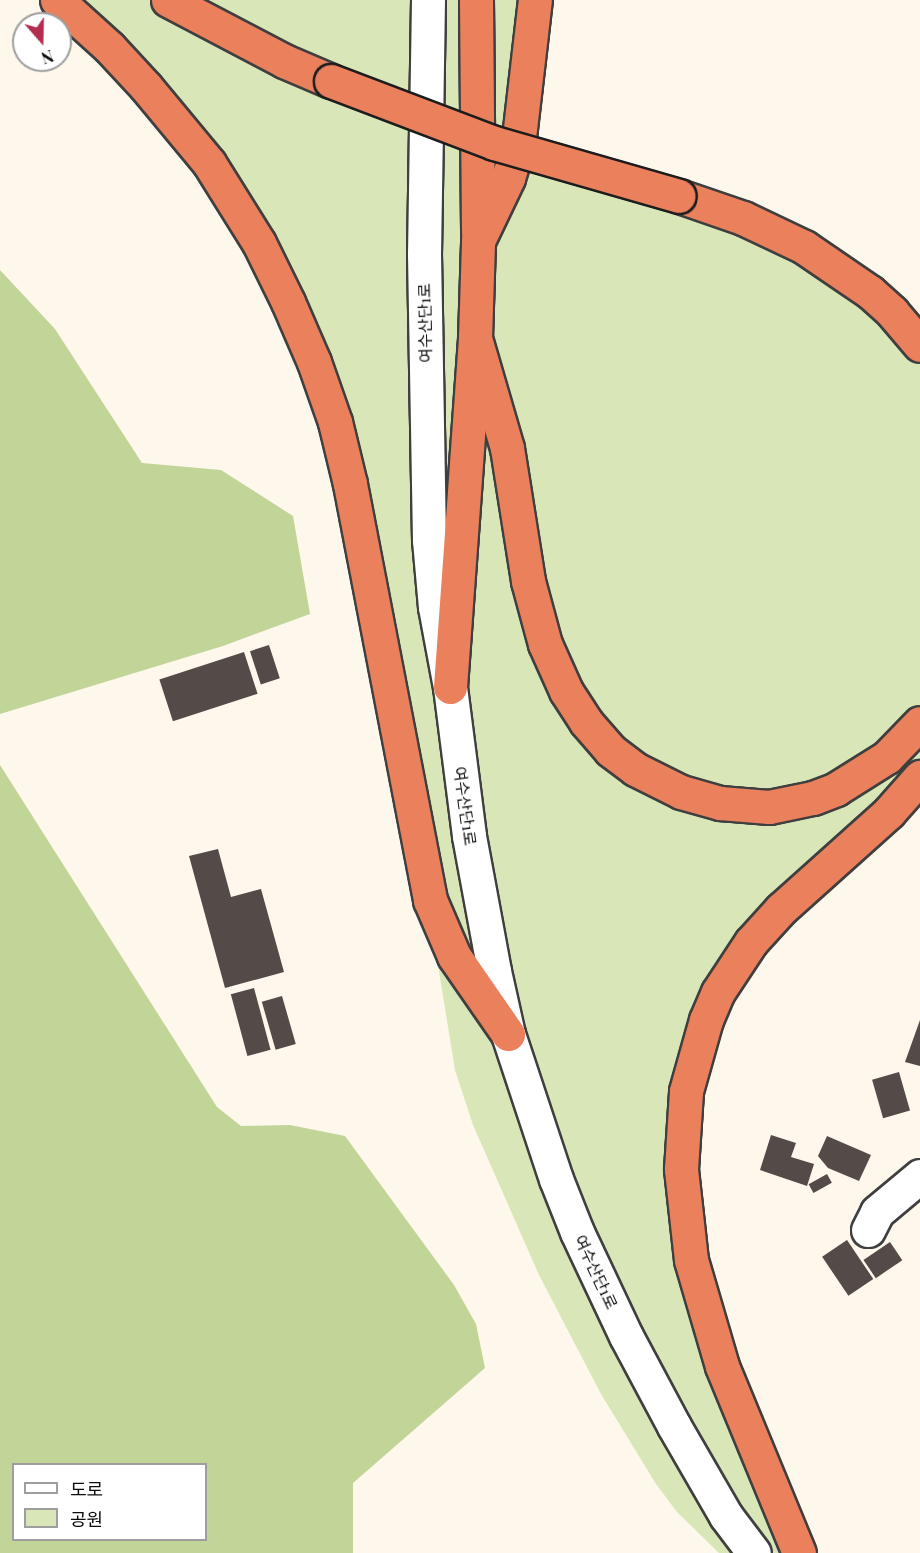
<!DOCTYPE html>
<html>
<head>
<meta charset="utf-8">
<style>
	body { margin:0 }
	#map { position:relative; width:920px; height:1553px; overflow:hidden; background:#fef7ec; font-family:"Playfair Display","Noto Sans KR",serif }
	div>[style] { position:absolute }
	.green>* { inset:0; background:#d9e6b8 }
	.forest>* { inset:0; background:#c1d598 }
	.building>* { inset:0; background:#544b49; transform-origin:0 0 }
	.roads { filter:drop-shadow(2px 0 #3f3f3f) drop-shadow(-2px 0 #3f3f3f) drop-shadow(0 2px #3f3f3f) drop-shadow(0 -2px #3f3f3f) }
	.minor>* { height:33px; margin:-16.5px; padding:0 16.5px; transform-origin:16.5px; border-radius:16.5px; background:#fff }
	.highway>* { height:33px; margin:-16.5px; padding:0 16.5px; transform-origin:16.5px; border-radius:16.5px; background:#eb805d }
	.bridges { filter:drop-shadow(2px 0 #1d1d1d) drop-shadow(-2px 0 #1d1d1d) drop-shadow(0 2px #1d1d1d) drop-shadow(0 -2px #1d1d1d) }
	.highway-bridge>* { height:33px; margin:-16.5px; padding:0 16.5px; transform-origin:16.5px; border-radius:16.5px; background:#eb805d }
	span { translate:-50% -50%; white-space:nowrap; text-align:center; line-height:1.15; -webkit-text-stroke:6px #fff; paint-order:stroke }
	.street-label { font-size:16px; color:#0c0c0c }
	.legend { position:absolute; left:12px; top:1463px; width:195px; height:78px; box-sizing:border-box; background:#fff; border:2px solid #9e9e9e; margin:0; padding:8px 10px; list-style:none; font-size:18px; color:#0c0c0c }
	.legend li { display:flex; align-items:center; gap:12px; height:30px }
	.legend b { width:30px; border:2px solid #9e9e9e }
	.north { position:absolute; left:12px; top:12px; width:60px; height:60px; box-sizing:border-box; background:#fff; border:2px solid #9e9e9e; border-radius:50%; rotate:160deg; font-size:16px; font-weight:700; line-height:24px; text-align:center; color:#0c0c0c }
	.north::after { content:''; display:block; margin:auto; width:21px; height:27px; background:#b32d4f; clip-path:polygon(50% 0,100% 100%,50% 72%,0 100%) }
</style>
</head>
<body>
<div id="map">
	<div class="green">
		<i style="clip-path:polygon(57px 0,535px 0,518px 146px,743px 218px,920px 345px,920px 777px,718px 992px,682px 1190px,799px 1553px,719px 1553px,677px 1512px,656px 1484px,601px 1394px,539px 1275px,473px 1125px,455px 1070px,417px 835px,350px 484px,259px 243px)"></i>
	</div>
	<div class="forest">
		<i style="clip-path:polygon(0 270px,55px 329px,142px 463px,221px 470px,293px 516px,310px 614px,223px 646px,0 714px)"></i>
		<i style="clip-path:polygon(evenodd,0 765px,217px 1107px,241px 1126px,290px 1125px,345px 1136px,454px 1285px,476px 1324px,485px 1368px,353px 1483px,353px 1553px,0 1553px,0 765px,14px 1464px,206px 1464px,206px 1540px,14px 1540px,14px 1464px)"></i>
	</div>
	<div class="building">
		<i style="left:269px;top:645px;width:35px;height:20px;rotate:72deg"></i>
		<i style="left:244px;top:652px;width:44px;height:89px;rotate:72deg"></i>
		<i style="clip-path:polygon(218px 849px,231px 897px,261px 889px,284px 972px,225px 988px,189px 856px)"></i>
		<i style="left:254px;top:988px;width:64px;height:24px;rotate:75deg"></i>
		<i style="left:282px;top:996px;width:50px;height:21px;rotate:74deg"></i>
		<i style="clip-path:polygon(920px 1020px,920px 1066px,905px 1062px)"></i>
		<i style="left:899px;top:1072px;width:40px;height:28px;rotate:74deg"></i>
		<i style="clip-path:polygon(771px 1135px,796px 1143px,791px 1157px,814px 1164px,807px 1186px,760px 1170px)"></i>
		<i style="clip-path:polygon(827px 1136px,871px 1155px,859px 1181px,828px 1168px,818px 1156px)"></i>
		<i style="left:827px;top:1174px;width:10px;height:21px;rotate:61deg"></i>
		<i style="left:847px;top:1240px;width:47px;height:30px;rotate:56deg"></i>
		<i style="left:890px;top:1242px;width:22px;height:32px;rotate:56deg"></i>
	</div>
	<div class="roads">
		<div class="minor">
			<i style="left:428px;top:0;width:254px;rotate:90.9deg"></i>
			<i style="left:424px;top:254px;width:286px;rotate:89deg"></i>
			<i style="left:429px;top:540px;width:67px;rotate:84.9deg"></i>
			<i style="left:435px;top:607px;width:81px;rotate:79.4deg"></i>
			<i style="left:450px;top:687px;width:150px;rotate:82.7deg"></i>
			<i style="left:469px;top:836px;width:137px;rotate:79.5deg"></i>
			<i style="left:494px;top:971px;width:65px;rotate:77.5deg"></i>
			<i style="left:508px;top:1034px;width:153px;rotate:71.7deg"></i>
			<i style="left:556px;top:1179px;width:57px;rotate:68.4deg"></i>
			<i style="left:577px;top:1232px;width:115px;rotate:64.8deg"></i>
			<i style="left:626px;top:1336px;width:102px;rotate:61.9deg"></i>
			<i style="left:674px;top:1426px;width:104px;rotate:60deg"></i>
			<i style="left:726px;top:1516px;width:46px;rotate:52.9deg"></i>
			<i style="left:868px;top:1230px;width:20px;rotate:-63deg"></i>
			<i style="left:877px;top:1212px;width:56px;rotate:-39.9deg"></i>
		</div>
		<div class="highway">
			<i style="left:57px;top:0;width:70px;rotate:42.1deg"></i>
			<i style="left:109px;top:47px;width:54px;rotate:47.2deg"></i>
			<i style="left:146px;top:87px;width:99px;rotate:50.3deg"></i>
			<i style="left:209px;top:163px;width:94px;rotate:58deg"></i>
			<i style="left:259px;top:243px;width:66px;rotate:63.8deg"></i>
			<i style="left:288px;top:302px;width:65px;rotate:66.6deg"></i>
			<i style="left:314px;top:362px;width:64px;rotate:70.7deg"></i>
			<i style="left:335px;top:422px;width:64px;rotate:76.4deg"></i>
			<i style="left:350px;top:484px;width:424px;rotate:79.1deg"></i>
			<i style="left:430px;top:900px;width:61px;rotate:66.8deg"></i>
			<i style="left:454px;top:956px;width:95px;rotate:55.3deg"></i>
			<i style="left:168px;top:0;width:131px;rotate:27.7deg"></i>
			<i style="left:284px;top:61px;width:51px;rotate:23.1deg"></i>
			<i style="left:476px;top:0;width:233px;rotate:89.5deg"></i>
			<i style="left:679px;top:196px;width:68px;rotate:19deg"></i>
			<i style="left:743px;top:218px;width:68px;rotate:25.4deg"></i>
			<i style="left:804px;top:247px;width:80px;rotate:34.3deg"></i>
			<i style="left:870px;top:292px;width:30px;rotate:42deg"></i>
			<i style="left:892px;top:312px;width:43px;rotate:49.7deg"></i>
			<i style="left:475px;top:338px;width:115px;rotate:73.8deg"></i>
			<i style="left:507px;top:448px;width:135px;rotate:81deg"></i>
			<i style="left:528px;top:581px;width:65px;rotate:74.9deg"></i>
			<i style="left:545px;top:644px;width:51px;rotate:65.9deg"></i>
			<i style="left:566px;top:691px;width:37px;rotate:57deg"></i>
			<i style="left:586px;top:722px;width:37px;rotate:49deg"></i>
			<i style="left:610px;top:750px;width:31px;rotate:37deg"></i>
			<i style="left:635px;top:769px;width:51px;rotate:26.6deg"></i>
			<i style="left:681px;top:792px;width:41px;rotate:15.8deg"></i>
			<i style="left:720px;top:803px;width:49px;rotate:4.7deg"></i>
			<i style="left:769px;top:807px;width:45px;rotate:-11.6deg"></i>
			<i style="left:813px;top:798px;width:25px;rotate:-21deg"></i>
			<i style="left:836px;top:789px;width:60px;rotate:-32.1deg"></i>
			<i style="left:887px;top:757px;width:47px;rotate:-45.9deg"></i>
			<i style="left:450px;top:687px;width:350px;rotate:-85.9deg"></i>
			<i style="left:475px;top:338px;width:97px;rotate:-88.2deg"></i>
			<i style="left:478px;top:241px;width:70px;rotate:-64.5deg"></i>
			<i style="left:508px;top:178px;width:34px;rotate:-73deg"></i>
			<i style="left:518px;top:146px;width:147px;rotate:-83.4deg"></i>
			<i style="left:799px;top:1553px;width:202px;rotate:-112.4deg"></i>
			<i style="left:722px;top:1366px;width:110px;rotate:-106.3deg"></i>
			<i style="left:691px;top:1260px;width:92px;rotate:-96.3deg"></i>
			<i style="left:681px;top:1169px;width:78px;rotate:-86.3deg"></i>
			<i style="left:686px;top:1091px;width:74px;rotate:-74.3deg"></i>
			<i style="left:706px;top:1020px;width:30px;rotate:-67deg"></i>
			<i style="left:718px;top:992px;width:60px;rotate:-56.6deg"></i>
			<i style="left:751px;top:942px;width:45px;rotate:-47.7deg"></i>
			<i style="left:781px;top:909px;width:145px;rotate:-41.9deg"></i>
			<i style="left:889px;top:812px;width:47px;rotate:-48.5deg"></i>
		</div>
	</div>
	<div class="bridges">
		<div class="highway-bridge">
			<i style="left:331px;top:81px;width:174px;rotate:20.8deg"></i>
			<i style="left:494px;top:143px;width:192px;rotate:16deg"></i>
		</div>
	</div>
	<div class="street-label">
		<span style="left:425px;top:323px;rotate:-91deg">여수산단1로</span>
		<span style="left:465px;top:806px;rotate:82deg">여수산단1로</span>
		<span style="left:596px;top:1272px;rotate:65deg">여수산단1로</span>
	</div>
	<ul class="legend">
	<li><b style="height:8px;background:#fff"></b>도로</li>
	<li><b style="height:16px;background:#d9e6b8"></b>공원</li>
	</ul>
	<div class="north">N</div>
</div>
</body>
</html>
